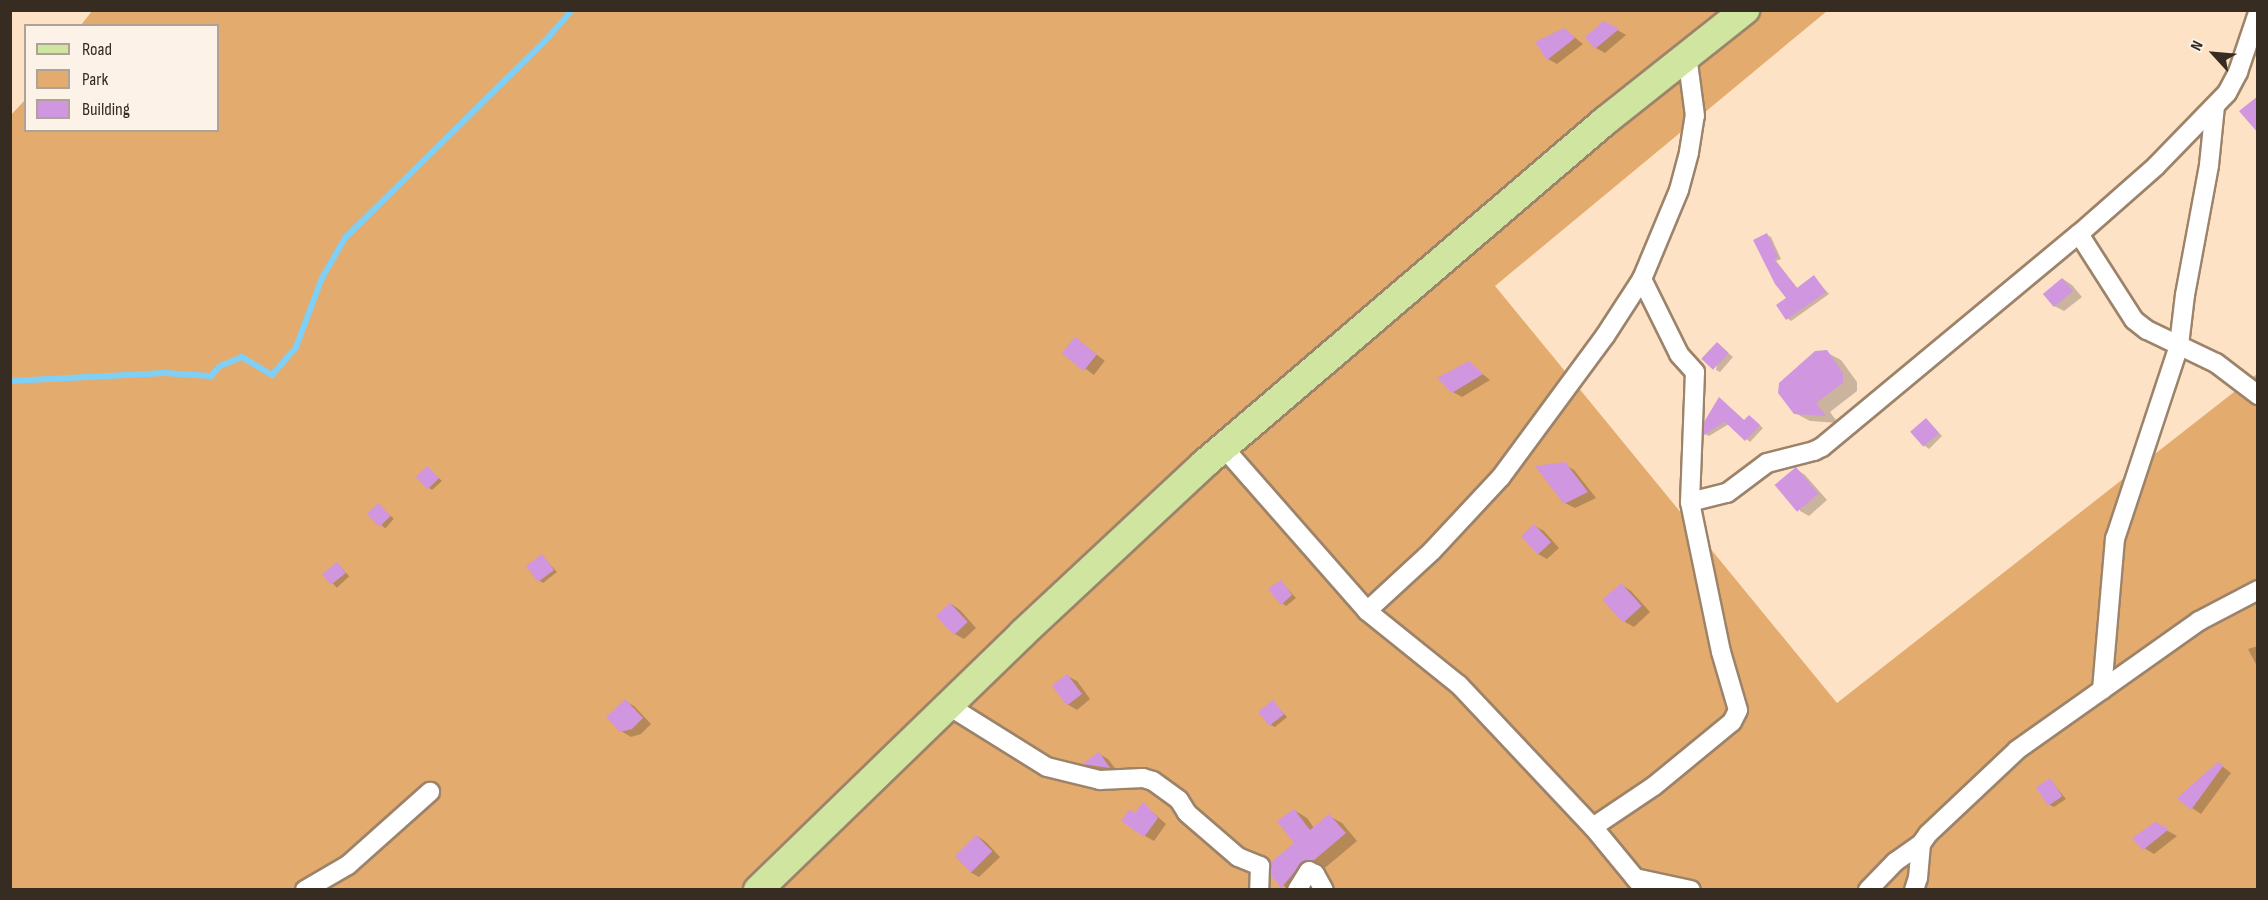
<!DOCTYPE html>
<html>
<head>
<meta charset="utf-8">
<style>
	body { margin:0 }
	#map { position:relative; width:2268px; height:900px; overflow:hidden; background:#fde2c6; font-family:"Sofia Sans Condensed",sans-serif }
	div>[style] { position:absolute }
	.green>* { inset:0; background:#e3ab6d }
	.shadow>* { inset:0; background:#0003; transform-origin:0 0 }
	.stream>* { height:6px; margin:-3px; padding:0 3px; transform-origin:3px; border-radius:3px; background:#80cff6 }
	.building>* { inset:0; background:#d096df; transform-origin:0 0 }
	.roads { filter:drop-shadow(2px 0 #9c836a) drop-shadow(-2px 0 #9c836a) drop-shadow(0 2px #9c836a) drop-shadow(0 -2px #9c836a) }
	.street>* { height:18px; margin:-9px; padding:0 9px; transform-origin:9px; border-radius:9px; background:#fff }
	.primary>* { height:28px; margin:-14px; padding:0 14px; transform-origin:14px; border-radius:14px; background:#d0e5a0 }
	span { translate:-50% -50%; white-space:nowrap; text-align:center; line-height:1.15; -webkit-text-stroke:4.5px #fdf2e7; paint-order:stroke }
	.frame { position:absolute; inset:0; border:12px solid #372c22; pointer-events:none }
	.legend { position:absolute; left:24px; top:24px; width:195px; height:108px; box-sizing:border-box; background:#fdf2e7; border:2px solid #aea398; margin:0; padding:8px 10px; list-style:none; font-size:18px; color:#372c22 }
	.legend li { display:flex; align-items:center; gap:12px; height:30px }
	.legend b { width:30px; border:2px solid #aea398 }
	.north { position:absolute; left:2184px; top:24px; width:60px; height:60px; -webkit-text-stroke:4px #fdf2e7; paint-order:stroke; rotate:296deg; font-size:16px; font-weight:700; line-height:24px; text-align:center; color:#372c22 }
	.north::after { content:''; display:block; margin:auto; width:21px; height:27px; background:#372c22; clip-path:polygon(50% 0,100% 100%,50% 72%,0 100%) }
</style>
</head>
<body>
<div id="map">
	<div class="green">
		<i style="clip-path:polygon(92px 11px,1827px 11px,1495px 286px,1837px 703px,2257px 374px,2257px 889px,11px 889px,10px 116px,25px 100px,26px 130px,218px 130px,218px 26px,81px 25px)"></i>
	</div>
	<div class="shadow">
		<i style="clip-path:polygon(1605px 23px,1626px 35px,1605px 53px,1596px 48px)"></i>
		<i style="clip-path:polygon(1564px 29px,1583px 44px,1557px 64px,1548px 59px)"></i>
		<i style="clip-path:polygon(1767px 235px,1771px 237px,1781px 259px,1776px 261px,1798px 289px,1814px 277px,1829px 294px,1791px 321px,1787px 318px,1788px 299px,1776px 283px)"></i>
		<i style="clip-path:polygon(2063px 279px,2072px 285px,2082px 297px,2064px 311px,2054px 306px,2045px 294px)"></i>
		<i style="left:1076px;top:339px;width:36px;height:18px;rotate:37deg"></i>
		<i style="clip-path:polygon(1721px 347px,1733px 357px,1720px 372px,1716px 370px)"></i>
		<i style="clip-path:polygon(1826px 352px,1841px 360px,1857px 382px,1857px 391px,1830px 412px,1838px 423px,1810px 421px,1795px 413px)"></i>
		<i style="clip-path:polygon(1469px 363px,1490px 380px,1462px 397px,1453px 392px)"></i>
		<i style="clip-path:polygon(1720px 399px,1745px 421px,1753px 419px,1763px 428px,1750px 442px,1729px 424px,1709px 436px,1705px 434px)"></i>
		<i style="clip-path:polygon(1926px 420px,1942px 436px,1929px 449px,1925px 446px)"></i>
		<i style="clip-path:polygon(1564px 464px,1574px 470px,1596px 498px,1575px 508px,1565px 503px)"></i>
		<i style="clip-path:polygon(428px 468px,442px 481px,432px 490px,428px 487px)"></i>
		<i style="clip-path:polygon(1796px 469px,1805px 475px,1827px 500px,1809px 516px,1800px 511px)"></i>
		<i style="left:378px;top:505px;width:21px;height:13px;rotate:41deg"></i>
		<i style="clip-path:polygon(1535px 526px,1544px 531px,1559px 548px,1547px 559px,1538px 554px)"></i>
		<i style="clip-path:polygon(542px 556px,557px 572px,543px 583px,539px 580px)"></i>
		<i style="left:337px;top:563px;width:18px;height:17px;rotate:47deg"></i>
		<i style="clip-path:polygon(1281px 582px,1296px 598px,1286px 606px,1282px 603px)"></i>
		<i style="clip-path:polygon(1622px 585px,1631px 591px,1650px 612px,1634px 627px,1625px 622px)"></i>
		<i style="clip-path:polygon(951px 604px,960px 610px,976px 628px,964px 639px,955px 634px)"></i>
		<i style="clip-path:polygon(2258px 646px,2258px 668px,2248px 649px)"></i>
		<i style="clip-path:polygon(1067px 676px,1077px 681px,1090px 699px,1077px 710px,1067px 704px)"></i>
		<i style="clip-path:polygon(625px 701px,634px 706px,651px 724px,641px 734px,631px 737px,621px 731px)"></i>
		<i style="clip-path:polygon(1273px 702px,1287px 717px,1275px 727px,1271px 725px)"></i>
		<i style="clip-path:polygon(1099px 754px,1108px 759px,1118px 772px,1093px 769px,1085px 764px)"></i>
		<i style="clip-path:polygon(2218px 763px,2231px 773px,2201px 814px,2192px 808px)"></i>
		<i style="clip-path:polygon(2050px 780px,2066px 799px,2054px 807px,2050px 805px)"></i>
		<i style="clip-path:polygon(1143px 804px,1166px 824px,1154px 841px,1145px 836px,1136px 814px)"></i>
		<i style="clip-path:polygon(1294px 810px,1307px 818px,1314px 828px,1329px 816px,1342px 823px,1357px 841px,1326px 867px,1316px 868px,1299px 890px,1288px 890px,1272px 874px,1296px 844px)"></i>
		<i style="clip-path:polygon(2155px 824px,2177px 836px,2154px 854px,2144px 848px)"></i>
		<i style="clip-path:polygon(977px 836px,986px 842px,1000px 857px,979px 877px,970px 872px)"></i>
	</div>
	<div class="stream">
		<i style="left:10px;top:381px;width:155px;rotate:-3deg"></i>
		<i style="left:165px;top:373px;width:46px;rotate:3.7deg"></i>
		<i style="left:211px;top:376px;width:13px;rotate:-48deg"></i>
		<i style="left:220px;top:366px;width:24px;rotate:-22deg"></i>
		<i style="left:242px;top:357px;width:35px;rotate:31deg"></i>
		<i style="left:272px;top:375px;width:37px;rotate:-49deg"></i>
		<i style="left:296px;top:347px;width:74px;rotate:-69.4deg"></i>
		<i style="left:322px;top:278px;width:46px;rotate:-60.1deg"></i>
		<i style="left:345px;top:238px;width:281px;rotate:-44.6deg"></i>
		<i style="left:545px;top:41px;width:41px;rotate:-48.9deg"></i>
	</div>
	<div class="building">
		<i style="clip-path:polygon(1604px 21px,1619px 29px,1595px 49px,1585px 37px)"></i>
		<i style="clip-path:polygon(1564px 28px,1575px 38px,1547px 60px,1535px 42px)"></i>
		<i style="clip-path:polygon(2258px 96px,2258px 133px,2239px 111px)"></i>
		<i style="clip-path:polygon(1767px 233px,1778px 257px,1774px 259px,1797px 288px,1814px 275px,1826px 292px,1786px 320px,1776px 305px,1786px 298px,1775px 284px,1753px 240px)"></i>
		<i style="left:2062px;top:278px;width:17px;height:25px;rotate:50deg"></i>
		<i style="left:1075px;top:337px;width:28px;height:21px;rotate:39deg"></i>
		<i style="left:1717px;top:342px;width:16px;height:23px;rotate:43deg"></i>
		<i style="clip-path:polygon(1827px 350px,1843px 373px,1843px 383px,1816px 403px,1826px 416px,1794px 414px,1778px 393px,1779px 383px,1815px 351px)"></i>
		<i style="clip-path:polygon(1469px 361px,1483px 374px,1452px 393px,1437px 378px)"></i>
		<i style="clip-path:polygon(1719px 397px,1744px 420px,1749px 415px,1760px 425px,1745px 441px,1725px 422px,1704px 435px,1704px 422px)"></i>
		<i style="left:1926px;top:418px;width:20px;height:21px;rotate:49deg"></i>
		<i style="clip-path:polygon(1565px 462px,1588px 492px,1564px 504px,1535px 466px)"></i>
		<i style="left:427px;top:466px;width:17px;height:16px;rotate:45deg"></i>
		<i style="left:1796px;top:467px;width:35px;height:28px;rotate:50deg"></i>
		<i style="left:378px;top:503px;width:18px;height:16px;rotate:45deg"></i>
		<i style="left:1534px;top:524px;width:25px;height:18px;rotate:47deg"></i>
		<i style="left:542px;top:554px;width:20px;height:20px;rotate:53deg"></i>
		<i style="left:337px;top:562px;width:14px;height:19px;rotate:51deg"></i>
		<i style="clip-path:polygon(1281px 580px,1292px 595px,1281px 605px,1268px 589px)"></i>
		<i style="left:1621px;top:583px;width:31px;height:25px;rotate:48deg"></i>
		<i style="left:950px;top:603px;width:26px;height:19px;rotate:47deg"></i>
		<i style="left:1067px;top:674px;width:25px;height:19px;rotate:53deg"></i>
		<i style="clip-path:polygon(625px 699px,643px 718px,632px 729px,620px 732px,606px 717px)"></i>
		<i style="left:1273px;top:700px;width:18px;height:19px;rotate:52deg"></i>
		<i style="clip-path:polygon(1099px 752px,1110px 768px,1082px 764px)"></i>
		<i style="clip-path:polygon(2218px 762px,2223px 766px,2191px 810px,2177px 798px)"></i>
		<i style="left:2050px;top:778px;width:22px;height:17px;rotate:56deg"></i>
		<i style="clip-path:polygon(1143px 802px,1158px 818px,1144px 837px,1121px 821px,1130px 809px,1135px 813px)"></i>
		<i style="clip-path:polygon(1294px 809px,1310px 830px,1329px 814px,1346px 833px,1313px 861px,1303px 862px,1281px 888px,1271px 875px,1270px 863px,1294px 843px,1277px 821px)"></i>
		<i style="clip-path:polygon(2155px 822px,2169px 829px,2143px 850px,2132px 838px)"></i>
		<i style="left:976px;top:835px;width:23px;height:30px;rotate:45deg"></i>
	</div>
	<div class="roads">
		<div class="street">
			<i style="left:2079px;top:234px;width:102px;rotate:57.4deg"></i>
			<i style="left:2134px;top:320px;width:16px;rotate:38deg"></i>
			<i style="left:2147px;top:330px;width:76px;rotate:25.6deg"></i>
			<i style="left:2216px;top:363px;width:53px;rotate:37.3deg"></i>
			<i style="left:1224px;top:448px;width:217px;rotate:48.7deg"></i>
			<i style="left:1367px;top:611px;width:118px;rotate:38.8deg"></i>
			<i style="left:1459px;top:685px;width:195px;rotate:46.7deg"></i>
			<i style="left:1593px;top:827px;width:82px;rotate:50.5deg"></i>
			<i style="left:1690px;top:502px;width:38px;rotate:-14deg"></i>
			<i style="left:1727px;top:493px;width:50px;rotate:-36.9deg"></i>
			<i style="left:1767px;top:463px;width:49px;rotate:-14.3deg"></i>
			<i style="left:1814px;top:451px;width:9px;rotate:-27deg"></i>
			<i style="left:1822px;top:447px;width:334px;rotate:-39.7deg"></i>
			<i style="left:2079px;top:234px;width:103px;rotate:-41.4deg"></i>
			<i style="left:2156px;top:166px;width:102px;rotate:-45.8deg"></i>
			<i style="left:2227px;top:93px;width:24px;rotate:-62deg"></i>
			<i style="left:2238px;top:72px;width:62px;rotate:-71.3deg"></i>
			<i style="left:1367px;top:611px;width:88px;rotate:-42.7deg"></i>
			<i style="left:1432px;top:551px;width:101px;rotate:-47deg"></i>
			<i style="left:1501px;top:477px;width:175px;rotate:-53.6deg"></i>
			<i style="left:1605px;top:336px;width:68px;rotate:-57deg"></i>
			<i style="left:1642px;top:279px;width:96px;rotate:-67.4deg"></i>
			<i style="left:1679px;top:190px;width:39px;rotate:-75deg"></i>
			<i style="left:1689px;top:152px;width:36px;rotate:-81deg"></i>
			<i style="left:1695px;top:116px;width:62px;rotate:-97.5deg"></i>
			<i style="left:2102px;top:690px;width:152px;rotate:-85.1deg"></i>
			<i style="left:2115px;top:539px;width:204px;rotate:-71.7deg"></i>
			<i style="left:2179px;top:345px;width:50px;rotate:-83.2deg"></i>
			<i style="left:2185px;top:295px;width:132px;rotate:-79.5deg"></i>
			<i style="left:2209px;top:165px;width:59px;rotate:-84.2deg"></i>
			<i style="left:949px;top:706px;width:115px;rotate:31.9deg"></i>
			<i style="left:1047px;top:767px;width:55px;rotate:13.8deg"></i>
			<i style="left:1100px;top:780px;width:43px;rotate:-2.7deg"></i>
			<i style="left:1143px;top:778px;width:10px;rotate:17deg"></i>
			<i style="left:1153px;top:781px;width:32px;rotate:36deg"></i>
			<i style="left:1179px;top:800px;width:15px;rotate:58deg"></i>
			<i style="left:1187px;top:813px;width:67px;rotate:40.8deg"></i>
			<i style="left:1238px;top:857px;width:24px;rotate:22deg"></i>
			<i style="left:1260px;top:866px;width:24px;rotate:92deg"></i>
			<i style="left:1593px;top:827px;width:73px;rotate:-33.9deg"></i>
			<i style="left:1654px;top:786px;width:101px;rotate:-39.4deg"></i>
			<i style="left:1732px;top:722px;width:13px;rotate:-63deg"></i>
			<i style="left:1738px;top:710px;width:60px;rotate:-106.3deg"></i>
			<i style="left:1721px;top:652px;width:153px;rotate:-101.7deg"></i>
			<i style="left:1690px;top:502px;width:130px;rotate:-87.8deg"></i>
			<i style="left:1695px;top:372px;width:24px;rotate:-132deg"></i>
			<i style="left:1679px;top:354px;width:84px;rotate:-116.3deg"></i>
			<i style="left:1635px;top:878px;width:57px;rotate:12.1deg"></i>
			<i style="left:305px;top:890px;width:50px;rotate:-30.2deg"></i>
			<i style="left:348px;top:865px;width:110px;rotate:-41.7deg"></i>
			<i style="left:1297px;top:890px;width:22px;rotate:-58deg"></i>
			<i style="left:1309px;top:871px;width:7px;rotate:27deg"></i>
			<i style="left:1315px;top:874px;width:18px;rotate:61deg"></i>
			<i style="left:1868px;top:890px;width:39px;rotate:-46deg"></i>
			<i style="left:1895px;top:862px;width:32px;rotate:-35deg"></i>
			<i style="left:1921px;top:844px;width:12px;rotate:-55deg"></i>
			<i style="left:1928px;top:834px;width:122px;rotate:-43.3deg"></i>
			<i style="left:2017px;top:750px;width:223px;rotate:-35.3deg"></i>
			<i style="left:2199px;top:621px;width:67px;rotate:-27.7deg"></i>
			<i style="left:1914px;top:890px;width:13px;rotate:-72deg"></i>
			<i style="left:1918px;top:878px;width:34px;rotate:-85deg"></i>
		</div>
		<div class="primary">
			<i style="left:758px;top:890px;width:369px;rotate:-44.1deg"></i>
			<i style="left:1023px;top:633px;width:248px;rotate:-43deg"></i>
			<i style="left:1204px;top:464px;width:528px;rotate:-40.54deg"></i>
			<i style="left:1605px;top:121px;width:179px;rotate:-38.4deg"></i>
		</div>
	</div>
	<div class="frame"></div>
	<ul class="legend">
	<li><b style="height:8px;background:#d0e5a0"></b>Road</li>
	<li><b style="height:16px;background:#e3ab6d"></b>Park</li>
	<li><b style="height:16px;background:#d096df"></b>Building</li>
	</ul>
	<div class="north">N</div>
</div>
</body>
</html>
